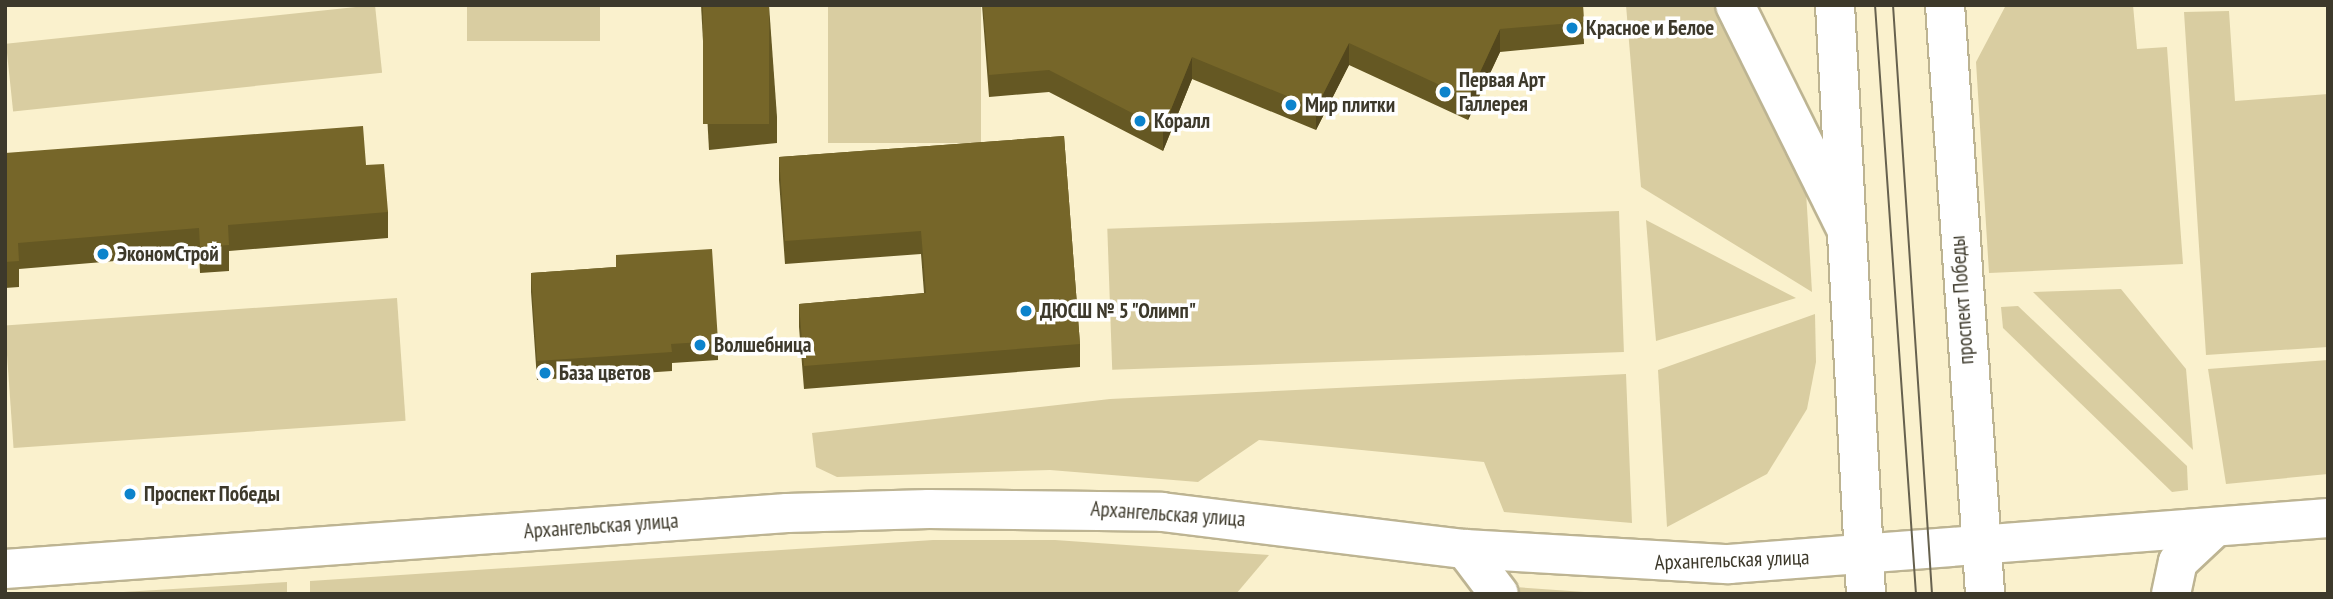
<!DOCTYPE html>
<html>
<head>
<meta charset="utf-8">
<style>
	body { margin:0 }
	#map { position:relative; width:2333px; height:599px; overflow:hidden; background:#faf1cd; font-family:"PT Sans Narrow",sans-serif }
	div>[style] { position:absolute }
	.green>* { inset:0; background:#d9cda1; transform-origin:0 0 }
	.roads { filter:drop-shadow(2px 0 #bdb492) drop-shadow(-2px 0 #bdb492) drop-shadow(0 2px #bdb492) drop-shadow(0 -2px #bdb492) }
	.minor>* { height:38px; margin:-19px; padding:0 19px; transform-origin:19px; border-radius:19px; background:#fff }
	.major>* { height:38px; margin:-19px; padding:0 19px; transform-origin:19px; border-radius:19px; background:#fff }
	.tram>* { height:2px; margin:-1px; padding:0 1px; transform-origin:1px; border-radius:1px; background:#66614e }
	.wall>* { inset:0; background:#655823 }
	.shaded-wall>* { inset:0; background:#53471d }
	.building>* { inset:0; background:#766629; transform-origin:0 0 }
	.dots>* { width:19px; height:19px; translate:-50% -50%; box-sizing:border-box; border:4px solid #fff; border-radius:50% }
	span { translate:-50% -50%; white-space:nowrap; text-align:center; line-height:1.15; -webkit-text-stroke:7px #fff; paint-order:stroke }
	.poi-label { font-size:21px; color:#3d392b; font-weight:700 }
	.left { translate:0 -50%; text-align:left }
	.street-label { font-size:21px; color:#3d392b }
	.frame { position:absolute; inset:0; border:7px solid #3d392b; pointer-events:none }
</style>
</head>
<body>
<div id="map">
	<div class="green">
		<i style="left:375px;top:5px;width:68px;height:371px;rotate:84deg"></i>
		<i style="left:467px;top:5px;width:133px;height:36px"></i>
		<i style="left:828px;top:5px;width:153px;height:138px"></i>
		<i style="clip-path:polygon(1626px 5px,1718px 5px,1806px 191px,1812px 292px,1641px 187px)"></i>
		<i style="clip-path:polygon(2006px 5px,2133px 5px,2137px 49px,2167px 47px,2183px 264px,1989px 273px,1976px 62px)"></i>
		<i style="clip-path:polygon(2229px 11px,2235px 101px,2328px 94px,2328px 347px,2206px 355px,2184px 12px)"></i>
		<i style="left:1619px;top:211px;width:141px;height:512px;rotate:88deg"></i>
		<i style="clip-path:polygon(1646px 220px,1796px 298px,1656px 341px)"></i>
		<i style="clip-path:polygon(2121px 289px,2186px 369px,2193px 450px,2033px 292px)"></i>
		<i style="left:397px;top:298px;width:123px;height:393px;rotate:86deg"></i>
		<i style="clip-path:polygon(2018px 306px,2187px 466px,2188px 490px,2172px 492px,2003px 328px,2001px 307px)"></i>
		<i style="clip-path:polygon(1815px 314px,1816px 362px,1807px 409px,1767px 474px,1667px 527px,1658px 370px)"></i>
		<i style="clip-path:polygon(2328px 360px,2328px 474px,2226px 484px,2208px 369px)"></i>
		<i style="clip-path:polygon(1626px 374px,1632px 523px,1504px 512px,1484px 462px,1259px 440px,1198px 482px,1050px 470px,837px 477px,816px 467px,812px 433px,1110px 399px)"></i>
		<i style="clip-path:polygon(933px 540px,1055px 540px,1269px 555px,1236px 594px,310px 594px,310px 581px)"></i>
		<i style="clip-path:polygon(287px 582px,287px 594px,90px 594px)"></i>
		<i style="clip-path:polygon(1515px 587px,1613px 594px,1518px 594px)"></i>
	</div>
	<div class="roads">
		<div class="minor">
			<i style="left:1735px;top:5px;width:248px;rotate:63.6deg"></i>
		</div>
		<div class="major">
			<i style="left:1835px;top:5px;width:590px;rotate:86.99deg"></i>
			<i style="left:1945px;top:5px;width:590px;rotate:86.11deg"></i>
			<i style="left:1465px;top:549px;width:56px;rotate:52.9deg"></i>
			<i style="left:5px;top:569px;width:784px;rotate:-4.1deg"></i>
			<i style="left:787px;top:513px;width:142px;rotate:-1.6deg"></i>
			<i style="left:929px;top:509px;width:233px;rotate:0.7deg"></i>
			<i style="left:1162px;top:512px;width:305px;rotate:7deg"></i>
			<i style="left:1465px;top:549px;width:264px;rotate:3.3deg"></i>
			<i style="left:1729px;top:564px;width:601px;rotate:-4.39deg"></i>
			<i style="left:2171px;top:594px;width:33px;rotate:-78deg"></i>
			<i style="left:2178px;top:562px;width:48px;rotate:-43.3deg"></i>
		</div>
	</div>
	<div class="tram">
		<i style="left:1875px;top:5px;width:590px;rotate:86.02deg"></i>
		<i style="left:1893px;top:5px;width:590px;rotate:86.21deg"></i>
	</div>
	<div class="wall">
		<i style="clip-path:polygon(701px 5px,769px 5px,777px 117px,777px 143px,709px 150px)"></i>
		<i style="clip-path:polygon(982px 5px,1583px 5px,1584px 44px,1500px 52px,1468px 120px,1349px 65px,1316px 130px,1192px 79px,1163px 151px,1049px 92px,989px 97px)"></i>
		<i style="clip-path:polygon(1064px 136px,1080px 344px,1080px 367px,804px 389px,799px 327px,799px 304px,924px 293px,921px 254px,785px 264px,779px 180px,779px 157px)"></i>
		<i style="clip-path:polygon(5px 153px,366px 165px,388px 212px,388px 238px,229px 251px,229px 271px,200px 273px,199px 254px,19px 269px,19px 287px,5px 288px)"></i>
		<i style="clip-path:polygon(616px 255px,718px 341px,718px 360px,672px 363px,672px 371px,537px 380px,531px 292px,531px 273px,616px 267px)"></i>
	</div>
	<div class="shaded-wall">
		<i style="clip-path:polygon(1500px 29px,1500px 52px,1468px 120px,1468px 98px)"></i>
		<i style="clip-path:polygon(1349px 43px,1349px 65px,1316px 130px,1316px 108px)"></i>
		<i style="clip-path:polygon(1192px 57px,1192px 79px,1163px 151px,1163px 129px)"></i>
	</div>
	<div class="building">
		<i style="left:703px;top:5px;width:66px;height:119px"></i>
		<i style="clip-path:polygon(983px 5px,1583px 5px,1584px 22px,1500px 29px,1468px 98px,1349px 43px,1316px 108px,1192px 57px,1163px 129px,1049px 70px,989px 75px)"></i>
		<i style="clip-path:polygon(363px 126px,366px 165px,384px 164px,388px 212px,228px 225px,229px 245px,200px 247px,199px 228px,18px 243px,19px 261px,5px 262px,5px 153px)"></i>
		<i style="clip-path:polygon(1064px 136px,1080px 344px,804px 366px,799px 304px,926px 293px,921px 231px,785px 241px,779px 157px)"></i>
		<i style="clip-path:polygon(712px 249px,718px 341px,671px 344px,672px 352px,537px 361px,531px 273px,616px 267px,616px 255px)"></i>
	</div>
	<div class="dots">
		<i style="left:1572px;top:28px;background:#0c83cc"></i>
		<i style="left:1445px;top:92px;background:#0c83cc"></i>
		<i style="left:1291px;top:105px;background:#0c83cc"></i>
		<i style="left:1140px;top:121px;background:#0c83cc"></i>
		<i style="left:103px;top:254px;background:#0c83cc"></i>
		<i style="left:1026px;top:311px;background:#0c83cc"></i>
		<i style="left:700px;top:345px;background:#0c83cc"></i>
		<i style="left:545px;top:373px;background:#0c83cc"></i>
		<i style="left:130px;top:494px;background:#0c83cc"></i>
	</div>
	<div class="poi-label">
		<span class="left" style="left:1586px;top:28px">Красное и Белое</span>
		<span class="left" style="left:1459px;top:92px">Первая Арт<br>Галлерея</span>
		<span class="left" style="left:1305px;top:105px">Мир плитки</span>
		<span class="left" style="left:1154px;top:121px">Коралл</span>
		<span class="left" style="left:117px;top:254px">ЭкономСтрой</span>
		<span class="left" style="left:1040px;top:311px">ДЮСШ № 5 "Олимп"</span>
		<span class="left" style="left:714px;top:345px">Волшебница</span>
		<span class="left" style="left:559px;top:373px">База цветов</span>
		<span class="left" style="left:144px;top:494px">Проспект Победы</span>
	</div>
	<div class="street-label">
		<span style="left:1962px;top:300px;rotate:-94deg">проспект Победы</span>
		<span style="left:1168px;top:514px;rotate:4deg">Архангельская улица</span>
		<span style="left:601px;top:526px;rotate:-4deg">Архангельская улица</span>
		<span style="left:1732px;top:560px;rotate:-2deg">Архангельская улица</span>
	</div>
	<div class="frame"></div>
</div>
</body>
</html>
